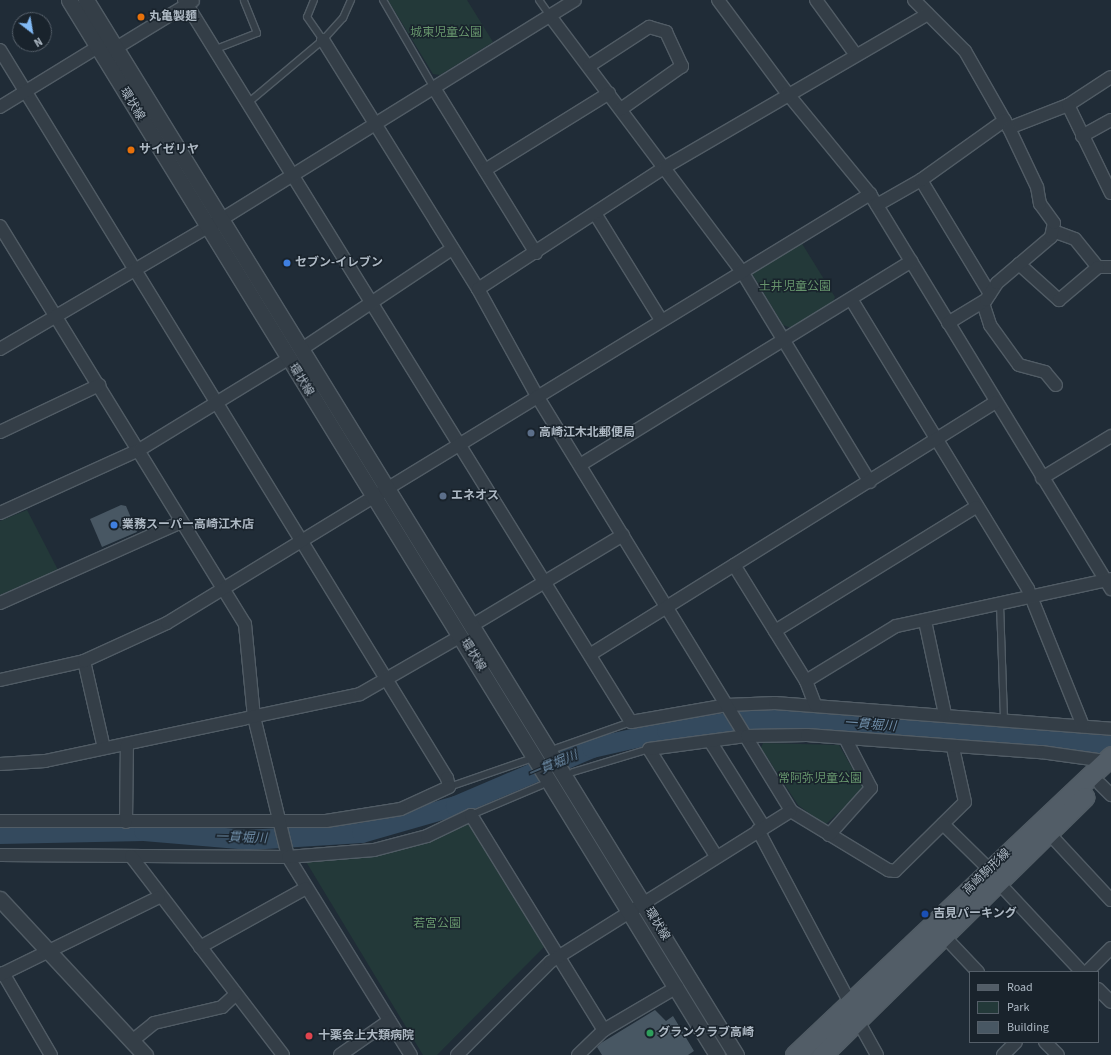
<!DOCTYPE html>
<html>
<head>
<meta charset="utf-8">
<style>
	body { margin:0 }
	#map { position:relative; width:1111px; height:1055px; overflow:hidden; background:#202c37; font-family:"Source Sans 3","Noto Sans JP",sans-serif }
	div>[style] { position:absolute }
	.green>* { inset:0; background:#233939 }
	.river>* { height:20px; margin:-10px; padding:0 10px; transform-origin:10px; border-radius:10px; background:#344a5e }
	.building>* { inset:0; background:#485763 }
	.roads { filter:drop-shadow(1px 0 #515c65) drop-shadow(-1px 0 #515c65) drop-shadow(0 1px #515c65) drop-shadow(0 -1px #515c65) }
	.service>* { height:6px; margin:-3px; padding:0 3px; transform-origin:3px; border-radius:3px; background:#343e47 }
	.minor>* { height:12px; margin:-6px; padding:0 6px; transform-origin:6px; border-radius:6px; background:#343e47 }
	.tertiary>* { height:15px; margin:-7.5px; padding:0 7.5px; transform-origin:7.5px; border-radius:7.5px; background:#343e47 }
	.primary>* { height:19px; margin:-9.5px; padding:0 9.5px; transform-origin:9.5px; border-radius:9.5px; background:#525d67 }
	.dots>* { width:11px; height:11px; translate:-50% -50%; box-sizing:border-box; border:2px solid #19232c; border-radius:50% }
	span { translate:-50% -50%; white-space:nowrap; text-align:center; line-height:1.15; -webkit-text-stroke:3px #19232c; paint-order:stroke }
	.poi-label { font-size:12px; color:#aeb9c4; font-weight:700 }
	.left { translate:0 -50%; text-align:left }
	.park-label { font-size:12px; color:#66946c }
	.street-label { font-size:12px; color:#aeb9c4 }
	.water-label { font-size:13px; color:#6f8da8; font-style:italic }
	.legend { position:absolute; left:969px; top:971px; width:130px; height:72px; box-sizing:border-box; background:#19232c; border:1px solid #555f69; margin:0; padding:5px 7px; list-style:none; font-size:12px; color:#aeb9c4 }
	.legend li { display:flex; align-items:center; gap:8px; height:20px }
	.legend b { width:20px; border:1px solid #555f69 }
	.north { position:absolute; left:12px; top:12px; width:40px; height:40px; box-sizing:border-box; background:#19232c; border:1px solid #555f69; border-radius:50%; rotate:149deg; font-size:11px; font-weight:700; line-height:16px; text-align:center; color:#aeb9c4 }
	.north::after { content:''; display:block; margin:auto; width:14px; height:18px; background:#82baf5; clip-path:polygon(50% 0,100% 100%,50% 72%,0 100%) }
</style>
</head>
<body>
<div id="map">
	<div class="green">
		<i style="clip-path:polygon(388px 0,467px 0,493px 42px,440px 75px,433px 74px)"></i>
		<i style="clip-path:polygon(801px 242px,835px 297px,832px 304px,791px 328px,783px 325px,750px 270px)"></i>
		<i style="clip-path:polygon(27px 510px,58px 570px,0 595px,0 521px)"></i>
		<i style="clip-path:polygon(763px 743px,839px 745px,864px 789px,825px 825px,798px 805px,761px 748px)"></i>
		<i style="clip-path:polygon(468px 820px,544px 947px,437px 1055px,423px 1055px,305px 860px,337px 856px)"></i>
	</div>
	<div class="river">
		<i style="left:0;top:834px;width:144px;rotate:-1.2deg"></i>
		<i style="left:144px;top:831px;width:104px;rotate:4.9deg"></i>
		<i style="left:248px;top:840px;width:114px;rotate:-3.5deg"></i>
		<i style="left:362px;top:833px;width:98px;rotate:-16deg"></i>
		<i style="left:456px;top:806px;width:148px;rotate:-23.1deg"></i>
		<i style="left:592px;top:748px;width:77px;rotate:-12.8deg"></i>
		<i style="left:667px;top:731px;width:87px;rotate:-7.9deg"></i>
		<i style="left:753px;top:719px;width:106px;rotate:2.2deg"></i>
		<i style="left:859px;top:723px;width:253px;rotate:5.2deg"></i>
	</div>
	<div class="building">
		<i style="clip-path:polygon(121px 505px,126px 506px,137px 532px,102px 547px,90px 519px)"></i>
		<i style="clip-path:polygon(655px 1010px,666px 1021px,673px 1016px,694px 1051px,688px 1055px,602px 1055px,597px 1047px,601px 1043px)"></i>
	</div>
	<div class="roads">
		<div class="service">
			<i style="left:314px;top:0;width:18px;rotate:112deg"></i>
			<i style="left:307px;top:17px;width:28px;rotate:55deg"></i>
			<i style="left:383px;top:0;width:102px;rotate:59.9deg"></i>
			<i style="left:539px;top:0;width:19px;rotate:55deg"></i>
			<i style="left:216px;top:49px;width:44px;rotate:-21.3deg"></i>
			<i style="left:257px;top:33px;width:35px;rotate:-112deg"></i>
			<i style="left:249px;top:102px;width:97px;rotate:-40deg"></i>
			<i style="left:323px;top:40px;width:30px;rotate:-48deg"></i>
			<i style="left:343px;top:18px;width:20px;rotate:-66deg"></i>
			<i style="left:1000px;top:604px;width:115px;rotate:88deg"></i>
			<i style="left:557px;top:748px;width:78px;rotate:-19.4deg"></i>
			<i style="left:573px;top:772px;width:79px;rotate:-16.8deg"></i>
			<i style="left:449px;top:787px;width:83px;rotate:-19.1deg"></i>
			<i style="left:471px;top:815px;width:77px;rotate:-22.9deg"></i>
		</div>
		<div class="minor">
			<i style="left:184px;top:0;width:849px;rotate:58.24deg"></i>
			<i style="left:631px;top:722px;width:97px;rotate:-10deg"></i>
			<i style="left:727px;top:705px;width:48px;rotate:-2.4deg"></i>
			<i style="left:775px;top:703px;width:337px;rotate:4.4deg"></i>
			<i style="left:718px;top:0;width:116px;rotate:53.4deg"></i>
			<i style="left:787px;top:93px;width:131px;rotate:50.6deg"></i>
			<i style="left:870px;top:194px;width:463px;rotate:58.6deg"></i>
			<i style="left:816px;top:0;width:68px;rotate:54deg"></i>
			<i style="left:914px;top:0;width:72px;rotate:45deg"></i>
			<i style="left:965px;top:51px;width:89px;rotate:60.3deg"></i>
			<i style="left:1009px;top:128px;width:63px;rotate:-21.3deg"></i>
			<i style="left:1068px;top:105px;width:51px;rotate:-33.1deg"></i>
			<i style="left:550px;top:16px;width:318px;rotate:53.1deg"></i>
			<i style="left:741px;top:270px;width:248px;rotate:58.7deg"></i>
			<i style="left:323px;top:40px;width:293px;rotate:58.1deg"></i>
			<i style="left:478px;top:289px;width:122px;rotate:61.1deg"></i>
			<i style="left:537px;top:396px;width:487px;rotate:58.5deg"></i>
			<i style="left:791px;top:811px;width:114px;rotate:31.3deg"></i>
			<i style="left:888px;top:870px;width:7px;rotate:8deg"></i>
			<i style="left:895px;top:871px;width:98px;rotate:-44.6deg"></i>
			<i style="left:965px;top:802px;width:55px;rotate:-102.5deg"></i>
			<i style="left:116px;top:48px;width:90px;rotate:-31.4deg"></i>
			<i style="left:0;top:50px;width:854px;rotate:58.45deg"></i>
			<i style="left:447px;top:778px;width:9px;rotate:77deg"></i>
			<i style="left:449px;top:787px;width:53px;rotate:155.4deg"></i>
			<i style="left:401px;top:809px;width:76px;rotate:170.9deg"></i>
			<i style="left:326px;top:821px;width:326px;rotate:180deg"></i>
			<i style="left:589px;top:66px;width:72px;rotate:-33deg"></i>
			<i style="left:649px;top:27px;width:18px;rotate:16deg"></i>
			<i style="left:666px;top:32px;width:38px;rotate:65deg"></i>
			<i style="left:682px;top:66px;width:75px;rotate:144.8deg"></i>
			<i style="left:434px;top:88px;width:194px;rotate:58.3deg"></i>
			<i style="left:1068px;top:105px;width:98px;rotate:64deg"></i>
			<i style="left:0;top:107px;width:115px;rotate:-31.5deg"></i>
			<i style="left:1082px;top:136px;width:33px;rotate:-29deg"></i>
			<i style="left:485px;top:170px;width:146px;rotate:-31.8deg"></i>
			<i style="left:921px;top:180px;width:133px;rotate:58.8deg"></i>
			<i style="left:877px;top:205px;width:51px;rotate:-29.6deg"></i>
			<i style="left:921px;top:180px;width:103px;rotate:-35.5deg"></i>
			<i style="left:596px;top:215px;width:123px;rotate:58.2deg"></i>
			<i style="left:0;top:226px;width:467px;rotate:58.4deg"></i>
			<i style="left:245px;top:624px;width:93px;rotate:84.5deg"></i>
			<i style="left:254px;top:717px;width:144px;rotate:76.3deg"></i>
			<i style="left:288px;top:857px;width:233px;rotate:58.2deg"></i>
			<i style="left:1053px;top:231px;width:23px;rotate:20deg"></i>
			<i style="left:1075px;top:239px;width:36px;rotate:51deg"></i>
			<i style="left:1098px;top:267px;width:13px"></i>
			<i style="left:1019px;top:264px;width:54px;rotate:42deg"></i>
			<i style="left:1059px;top:300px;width:51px;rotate:-40.2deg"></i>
			<i style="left:478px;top:289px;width:223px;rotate:-33.1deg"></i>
			<i style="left:665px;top:167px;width:304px;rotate:-30.2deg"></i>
			<i style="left:851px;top:299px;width:340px;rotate:58.6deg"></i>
			<i style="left:1028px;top:589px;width:148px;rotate:68.1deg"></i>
			<i style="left:983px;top:303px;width:23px;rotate:72deg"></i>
			<i style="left:990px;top:325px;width:49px;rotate:54.1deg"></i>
			<i style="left:1019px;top:365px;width:27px;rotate:15deg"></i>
			<i style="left:1045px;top:372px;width:17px;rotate:50deg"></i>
			<i style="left:948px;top:323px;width:44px;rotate:-31.2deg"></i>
			<i style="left:986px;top:300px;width:20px;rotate:-57deg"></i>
			<i style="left:997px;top:283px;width:71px;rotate:-40.4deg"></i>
			<i style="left:1051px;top:237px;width:14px;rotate:-78deg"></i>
			<i style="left:1054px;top:223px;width:24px;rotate:-126deg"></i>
			<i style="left:1040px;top:204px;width:17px;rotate:-100deg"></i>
			<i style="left:1037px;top:187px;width:65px;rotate:-115.4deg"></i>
			<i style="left:0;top:349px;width:257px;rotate:-30.4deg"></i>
			<i style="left:222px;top:219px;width:415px;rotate:-31.8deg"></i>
			<i style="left:302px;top:349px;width:180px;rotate:-33.7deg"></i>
			<i style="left:0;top:432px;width:110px;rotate:-25.4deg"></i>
			<i style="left:580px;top:465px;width:389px;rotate:-31.6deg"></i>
			<i style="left:1042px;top:478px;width:81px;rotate:-31.3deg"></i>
			<i style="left:0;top:513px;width:153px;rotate:-24.4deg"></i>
			<i style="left:139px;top:450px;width:175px;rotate:-31.4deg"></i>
			<i style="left:734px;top:565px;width:137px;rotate:58.2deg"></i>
			<i style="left:806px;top:681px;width:26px;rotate:69deg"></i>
			<i style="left:0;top:603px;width:198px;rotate:-24.1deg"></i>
			<i style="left:925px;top:621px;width:95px;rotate:77.9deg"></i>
			<i style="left:471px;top:626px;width:177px;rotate:-30.9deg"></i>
			<i style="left:775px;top:631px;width:236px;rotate:-31.7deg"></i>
			<i style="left:591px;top:654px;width:476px;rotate:-31.9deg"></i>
			<i style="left:84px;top:661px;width:89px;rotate:77.1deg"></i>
			<i style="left:0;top:680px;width:86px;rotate:-12.7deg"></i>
			<i style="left:84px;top:661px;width:91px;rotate:-24.6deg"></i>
			<i style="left:167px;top:623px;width:824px;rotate:-31.39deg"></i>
			<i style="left:806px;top:681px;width:105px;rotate:-31.4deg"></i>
			<i style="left:896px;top:626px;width:220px;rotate:-12.3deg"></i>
			<i style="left:710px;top:741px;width:102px;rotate:57.9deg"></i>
			<i style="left:0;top:764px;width:45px;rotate:-3.8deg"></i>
			<i style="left:45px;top:761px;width:322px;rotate:-12deg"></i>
			<i style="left:360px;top:694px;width:116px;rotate:-29.9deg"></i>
			<i style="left:1100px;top:784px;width:16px;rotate:45deg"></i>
			<i style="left:126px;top:822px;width:77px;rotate:-89.3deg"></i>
			<i style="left:943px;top:824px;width:66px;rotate:44.4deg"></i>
			<i style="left:1045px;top:829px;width:97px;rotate:47.1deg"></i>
			<i style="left:758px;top:830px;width:196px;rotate:62deg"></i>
			<i style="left:829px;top:835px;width:63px;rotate:-48.2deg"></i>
			<i style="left:871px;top:788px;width:56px;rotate:-117.5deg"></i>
			<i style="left:0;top:855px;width:288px;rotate:0.4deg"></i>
			<i style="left:288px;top:857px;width:86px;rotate:-4.7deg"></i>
			<i style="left:374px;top:850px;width:55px;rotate:-14.8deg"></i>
			<i style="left:427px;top:836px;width:49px;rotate:-25.5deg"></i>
			<i style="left:471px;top:815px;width:253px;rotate:58.3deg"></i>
			<i style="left:131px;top:856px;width:250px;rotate:52.6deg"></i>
			<i style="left:716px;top:856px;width:126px;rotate:-122.1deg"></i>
			<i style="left:649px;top:749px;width:99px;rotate:-7.6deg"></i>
			<i style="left:747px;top:736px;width:60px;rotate:-1deg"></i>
			<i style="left:807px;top:735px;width:235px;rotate:4.2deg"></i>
			<i style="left:1041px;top:752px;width:66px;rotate:7.9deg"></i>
			<i style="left:997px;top:881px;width:125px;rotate:47deg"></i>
			<i style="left:943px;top:935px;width:51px;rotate:46.6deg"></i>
			<i style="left:200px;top:947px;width:121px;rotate:-29.1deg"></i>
			<i style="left:1087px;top:972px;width:34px;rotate:-45deg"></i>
			<i style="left:3px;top:973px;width:95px;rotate:59.7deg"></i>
			<i style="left:0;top:975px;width:177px;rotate:-26.1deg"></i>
			<i style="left:1098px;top:989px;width:18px;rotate:45deg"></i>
			<i style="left:857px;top:1019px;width:41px;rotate:60.9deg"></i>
			<i style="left:132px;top:1041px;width:28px;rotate:-39deg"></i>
			<i style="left:154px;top:1023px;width:70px;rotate:-13.2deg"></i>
			<i style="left:222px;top:1007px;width:19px;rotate:-43deg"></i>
			<i style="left:1045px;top:1042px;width:18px;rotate:45deg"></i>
			<i style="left:340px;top:1055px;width:60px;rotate:-34.8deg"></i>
			<i style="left:457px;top:1055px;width:132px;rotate:-45deg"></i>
			<i style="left:550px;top:962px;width:284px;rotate:-32.1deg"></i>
			<i style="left:578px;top:1055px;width:36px;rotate:-44deg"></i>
			<i style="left:604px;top:1030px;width:85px;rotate:-30.5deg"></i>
			<i style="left:1003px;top:1055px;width:18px;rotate:-45deg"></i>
		</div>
		<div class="tertiary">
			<i style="left:69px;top:0;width:1238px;rotate:58.44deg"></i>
			<i style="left:86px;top:0;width:1239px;rotate:58.36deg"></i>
			<i style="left:0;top:899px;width:213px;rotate:47.1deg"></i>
		</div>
		<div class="primary">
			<i style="left:795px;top:1055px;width:435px;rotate:-43.4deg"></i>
			<i style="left:822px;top:1055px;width:368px;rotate:-44.5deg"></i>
		</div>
	</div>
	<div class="dots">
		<i style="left:141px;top:17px;background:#e8710a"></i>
		<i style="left:131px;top:150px;background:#e8710a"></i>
		<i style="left:287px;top:263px;background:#3f7fe0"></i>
		<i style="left:531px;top:433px;background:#5c6f8a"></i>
		<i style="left:443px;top:496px;background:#5c6f8a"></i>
		<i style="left:114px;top:525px;background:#3f7fe0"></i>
		<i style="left:925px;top:914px;background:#1a4fb4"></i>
		<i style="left:650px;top:1033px;background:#2e9e5b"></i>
		<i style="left:309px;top:1036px;background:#e0444e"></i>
	</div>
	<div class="poi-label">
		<span class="left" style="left:149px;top:17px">丸亀製麺</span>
		<span class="left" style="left:139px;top:150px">サイゼリヤ</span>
		<span class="left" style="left:295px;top:263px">セブン-イレブン</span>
		<span class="left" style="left:539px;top:433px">高崎江木北郵便局</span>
		<span class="left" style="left:451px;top:496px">エネオス</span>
		<span class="left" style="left:122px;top:525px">業務スーパー高崎江木店</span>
		<span class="left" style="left:933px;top:914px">吉見パーキング</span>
		<span class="left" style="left:658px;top:1033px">グランクラブ高崎</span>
		<span class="left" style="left:318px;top:1036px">十薬会上大類病院</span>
	</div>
	<div class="park-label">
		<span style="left:446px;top:33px">城東児童公園</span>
		<span style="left:795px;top:287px">土井児童公園</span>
		<span style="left:820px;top:779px">常阿弥児童公園</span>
		<span style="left:437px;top:924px">若宮公園</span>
	</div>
	<div class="street-label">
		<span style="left:132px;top:104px;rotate:59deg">環状線</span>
		<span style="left:301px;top:380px;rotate:58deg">環状線</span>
		<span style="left:473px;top:655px;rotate:58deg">環状線</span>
		<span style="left:987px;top:872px;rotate:-44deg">高崎駒形線</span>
		<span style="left:657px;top:924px;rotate:59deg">環状線</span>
	</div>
	<div class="water-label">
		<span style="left:870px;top:725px;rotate:4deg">一貫堀川</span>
		<span style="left:553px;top:765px;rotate:-23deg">一貫堀川</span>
		<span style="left:241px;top:838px;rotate:2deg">一貫堀川</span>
	</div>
	<ul class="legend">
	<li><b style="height:5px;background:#525d67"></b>Road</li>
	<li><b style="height:11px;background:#233939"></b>Park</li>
	<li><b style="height:11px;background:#485763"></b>Building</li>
	</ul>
	<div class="north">N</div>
</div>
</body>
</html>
